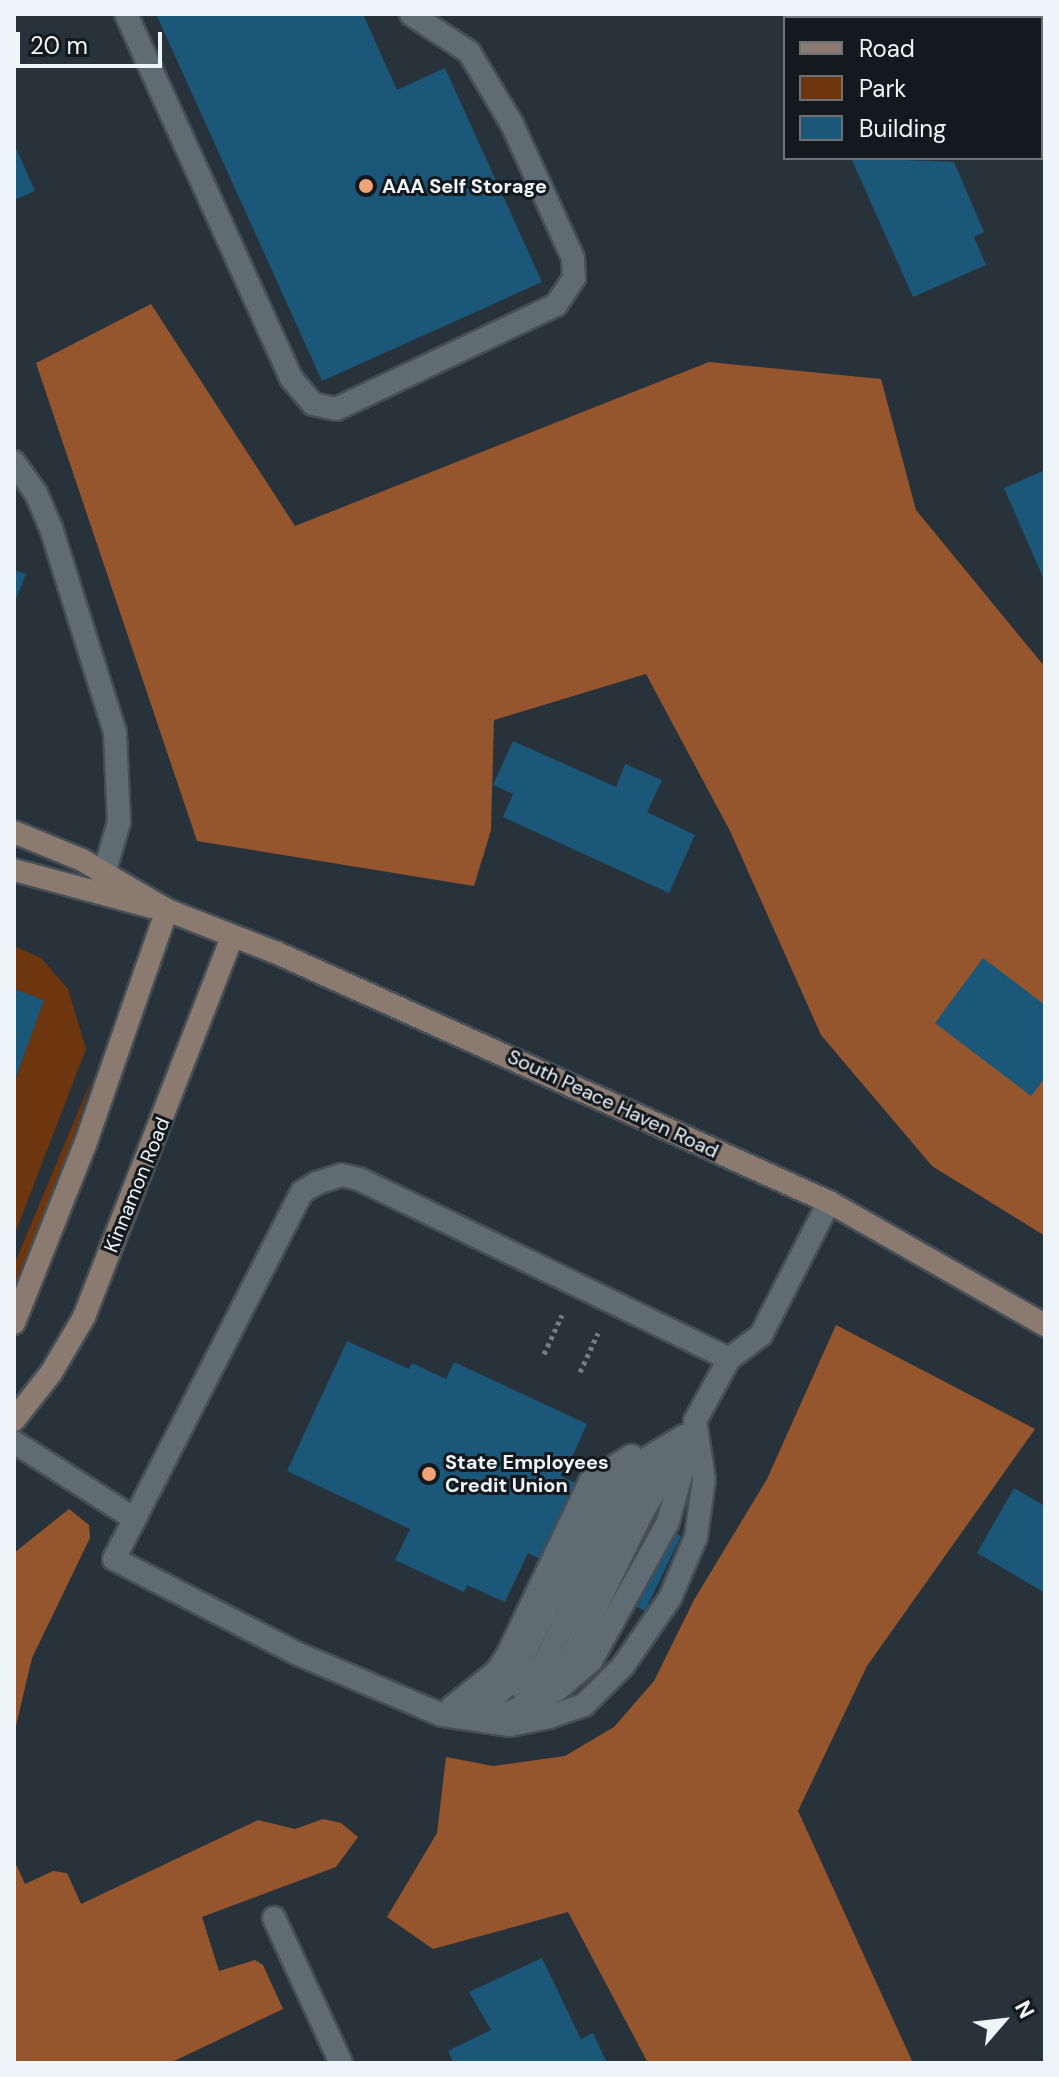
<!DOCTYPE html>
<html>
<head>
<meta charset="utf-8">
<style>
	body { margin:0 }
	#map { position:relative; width:1059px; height:2077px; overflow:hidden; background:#27323a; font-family:"DM Sans",sans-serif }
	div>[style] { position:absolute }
	.green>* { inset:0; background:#6d360f }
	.forest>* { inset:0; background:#96562d }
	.building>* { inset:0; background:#1a5778; transform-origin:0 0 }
	.path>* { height:5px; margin-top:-2.5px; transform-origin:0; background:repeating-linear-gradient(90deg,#747d84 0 4px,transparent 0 8px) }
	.roads { filter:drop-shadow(2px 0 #454f55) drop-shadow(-2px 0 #454f55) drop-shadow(0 2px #454f55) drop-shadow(0 -2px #454f55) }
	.service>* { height:22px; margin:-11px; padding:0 11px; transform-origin:11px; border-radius:11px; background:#5f6c74 }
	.minor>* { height:22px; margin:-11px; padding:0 11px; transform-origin:11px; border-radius:11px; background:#5f6c74 }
	.secondary>* { height:22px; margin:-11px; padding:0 11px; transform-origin:11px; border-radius:11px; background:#8b7a6f }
	.dots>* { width:22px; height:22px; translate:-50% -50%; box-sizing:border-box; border:4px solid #14191d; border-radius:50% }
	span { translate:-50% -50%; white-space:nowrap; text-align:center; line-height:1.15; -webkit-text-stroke:6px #14191d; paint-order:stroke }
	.poi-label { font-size:20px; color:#edf5f9; font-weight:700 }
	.left { translate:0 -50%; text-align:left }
	.street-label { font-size:20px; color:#edf5f9 }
	.frame { position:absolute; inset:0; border:16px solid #edf5f9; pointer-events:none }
	.legend { position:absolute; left:783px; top:16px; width:260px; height:144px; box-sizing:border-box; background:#14191d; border:2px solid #6b7175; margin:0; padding:10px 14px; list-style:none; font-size:24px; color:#edf5f9 }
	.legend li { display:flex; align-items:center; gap:16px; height:40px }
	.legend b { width:40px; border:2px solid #6b7175 }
	.north { position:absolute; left:963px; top:1981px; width:80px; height:80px; -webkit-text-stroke:6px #14191d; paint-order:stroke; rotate:62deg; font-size:22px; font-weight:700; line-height:32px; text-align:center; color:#edf5f9 }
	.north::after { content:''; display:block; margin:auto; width:28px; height:36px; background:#edf5f9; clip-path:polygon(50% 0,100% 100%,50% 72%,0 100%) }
	.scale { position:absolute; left:16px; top:32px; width:146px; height:36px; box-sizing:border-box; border:4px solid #edf5f9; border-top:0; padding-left:10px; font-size:24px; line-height:28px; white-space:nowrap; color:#edf5f9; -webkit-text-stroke:6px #14191d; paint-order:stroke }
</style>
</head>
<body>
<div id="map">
	<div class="green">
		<i style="clip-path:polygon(14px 946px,41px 958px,68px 989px,86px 1049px,14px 1236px,14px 1084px,43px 1000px,14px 989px)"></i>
		<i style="clip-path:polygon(93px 1076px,50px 1213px,14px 1289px,14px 1265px)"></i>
	</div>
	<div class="forest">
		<i style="clip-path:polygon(151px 304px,295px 526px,709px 362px,881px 379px,916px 510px,1045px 667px,1045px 1236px,932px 1166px,821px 1035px,730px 831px,646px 674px,494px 720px,491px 830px,474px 886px,197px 841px,36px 363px)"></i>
		<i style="clip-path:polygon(836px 1325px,1035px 1429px,867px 1666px,798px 1811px,913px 2063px,648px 2063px,568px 1912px,433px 1949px,387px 1917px,437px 1833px,446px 1757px,493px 1766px,565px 1756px,614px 1727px,654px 1681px,694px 1600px,767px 1479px)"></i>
		<i style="clip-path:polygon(69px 1509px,89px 1525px,90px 1538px,32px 1658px,14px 1734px,14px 1553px)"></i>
		<i style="clip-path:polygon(323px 1819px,341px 1823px,358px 1837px,336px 1867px,202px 1917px,219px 1971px,255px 1960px,263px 1965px,283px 2009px,170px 2063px,14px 2063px,14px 1860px,25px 1884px,53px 1871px,67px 1873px,81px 1904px,258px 1820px,295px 1829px)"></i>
	</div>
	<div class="building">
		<i style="clip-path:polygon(156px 14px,363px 14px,397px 90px,445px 68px,542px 282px,322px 381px)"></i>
		<i style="left:788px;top:14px;width:93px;height:4px"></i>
		<i style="clip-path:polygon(14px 144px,35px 191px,14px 200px)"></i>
		<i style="clip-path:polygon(851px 158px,954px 162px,984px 232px,974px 237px,986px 265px,913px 297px)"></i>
		<i style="clip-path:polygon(1045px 470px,1045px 582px,1004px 488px)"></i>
		<i style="clip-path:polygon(14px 570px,26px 574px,14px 604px)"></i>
		<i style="clip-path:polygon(513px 741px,616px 787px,625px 764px,662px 780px,647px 812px,695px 835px,669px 893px,503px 817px,513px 794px,493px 785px)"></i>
		<i style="clip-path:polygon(983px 958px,1045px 1005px,1045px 1078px,1031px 1096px,935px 1023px)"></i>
		<i style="clip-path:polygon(14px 989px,44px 1000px,14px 1083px)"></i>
		<i style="clip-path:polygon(347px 1341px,409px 1369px,412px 1363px,446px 1379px,454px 1362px,587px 1424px,563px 1477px,681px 1536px,645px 1611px,528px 1553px,505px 1602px,467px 1585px,464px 1592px,395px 1560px,410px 1529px,287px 1471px)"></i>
		<i style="clip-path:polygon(1014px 1488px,1045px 1506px,1045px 1593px,977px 1553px)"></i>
		<i style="clip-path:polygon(542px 1958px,581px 2039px,593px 2033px,607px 2063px,454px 2063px,448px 2051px,491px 2030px,469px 1992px)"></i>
	</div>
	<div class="path">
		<i style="left:544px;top:1354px;width:43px;rotate:-65.2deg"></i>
		<i style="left:580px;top:1372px;width:43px;rotate:-65.2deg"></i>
	</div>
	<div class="roads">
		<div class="service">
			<i style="left:126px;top:14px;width:400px;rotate:65.6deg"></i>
			<i style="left:291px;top:378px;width:34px;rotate:50deg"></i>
			<i style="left:313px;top:404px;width:24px;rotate:12deg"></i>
			<i style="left:336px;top:409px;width:243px;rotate:-25.3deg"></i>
			<i style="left:556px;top:305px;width:32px;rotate:-56deg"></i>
			<i style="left:574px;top:278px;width:20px;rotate:-93deg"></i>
			<i style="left:573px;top:258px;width:147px;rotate:-114.5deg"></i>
			<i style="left:512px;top:124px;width:84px;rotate:-120.8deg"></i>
			<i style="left:469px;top:52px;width:69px;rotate:-146.8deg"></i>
			<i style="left:14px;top:462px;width:38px;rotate:55deg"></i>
			<i style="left:36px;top:493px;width:38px;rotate:67deg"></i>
			<i style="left:51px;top:528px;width:214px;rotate:72.6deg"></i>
			<i style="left:115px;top:732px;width:90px;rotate:87.5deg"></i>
			<i style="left:119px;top:822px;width:72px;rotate:106.2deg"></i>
			<i style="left:729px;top:1359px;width:71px;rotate:118.7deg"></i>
			<i style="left:695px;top:1421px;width:59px;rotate:81.2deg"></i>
			<i style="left:704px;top:1479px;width:59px;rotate:97.9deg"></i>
			<i style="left:696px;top:1537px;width:66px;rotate:113.1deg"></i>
			<i style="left:670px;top:1598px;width:83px;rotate:124.7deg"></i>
			<i style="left:623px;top:1666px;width:55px;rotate:135deg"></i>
			<i style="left:584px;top:1705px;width:36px;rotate:161deg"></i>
			<i style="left:550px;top:1717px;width:41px;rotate:168.7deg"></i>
			<i style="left:510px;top:1725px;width:69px;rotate:-171.6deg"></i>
			<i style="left:442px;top:1715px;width:156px;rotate:-157deg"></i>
			<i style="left:298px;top:1654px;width:207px;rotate:-152.7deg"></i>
			<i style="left:114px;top:1559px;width:412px;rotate:-62.9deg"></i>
			<i style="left:302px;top:1192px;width:17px;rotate:-31deg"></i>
			<i style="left:317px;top:1183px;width:25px;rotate:-18deg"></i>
			<i style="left:341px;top:1175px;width:18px;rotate:13deg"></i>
			<i style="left:359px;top:1179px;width:411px;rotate:25.9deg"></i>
			<i style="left:729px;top:1359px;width:40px;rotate:-37deg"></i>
			<i style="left:761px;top:1335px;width:149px;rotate:-62.9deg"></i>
			<i style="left:14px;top:1442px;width:143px;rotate:32.5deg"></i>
			<i style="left:541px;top:1687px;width:40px;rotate:-43deg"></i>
			<i style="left:570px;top:1660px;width:164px;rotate:-63.9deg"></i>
			<i style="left:642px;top:1513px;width:82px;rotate:-60deg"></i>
			<i style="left:521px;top:1688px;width:32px;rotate:-46deg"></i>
			<i style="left:543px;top:1665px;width:185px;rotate:-63.7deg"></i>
			<i style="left:625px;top:1499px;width:22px;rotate:-58deg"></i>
			<i style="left:637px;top:1480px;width:27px;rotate:-34deg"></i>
			<i style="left:452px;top:1707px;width:58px;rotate:-38.7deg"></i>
			<i style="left:497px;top:1671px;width:20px;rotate:-57deg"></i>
			<i style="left:508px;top:1654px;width:191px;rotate:-64.5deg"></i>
			<i style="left:590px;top:1482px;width:49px;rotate:-32.4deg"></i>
			<i style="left:447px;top:1714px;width:47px;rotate:-18.4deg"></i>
			<i style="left:492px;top:1699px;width:23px;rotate:-43deg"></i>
			<i style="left:509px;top:1683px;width:215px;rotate:-63.2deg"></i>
			<i style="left:606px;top:1491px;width:28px;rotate:-45deg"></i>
			<i style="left:626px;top:1471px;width:68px;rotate:-31.1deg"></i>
			<i style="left:500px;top:1717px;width:63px;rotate:-25.3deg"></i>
			<i style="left:557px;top:1690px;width:45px;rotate:-40.5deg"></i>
			<i style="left:591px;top:1661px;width:159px;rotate:-61deg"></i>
			<i style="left:668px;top:1522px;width:89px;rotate:-74.4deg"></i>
		</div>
		<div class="minor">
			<i style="left:274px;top:1918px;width:160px;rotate:65.2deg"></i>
		</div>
		<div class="secondary">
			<i style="left:14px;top:832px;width:74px;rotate:22.4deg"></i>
			<i style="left:82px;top:860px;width:99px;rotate:30.5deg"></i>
			<i style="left:167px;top:910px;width:116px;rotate:21.3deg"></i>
			<i style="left:275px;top:952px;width:608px;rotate:24.29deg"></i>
			<i style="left:829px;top:1202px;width:249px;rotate:29.7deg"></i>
			<i style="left:14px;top:870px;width:142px;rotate:15.1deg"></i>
			<i style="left:14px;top:1323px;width:192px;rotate:-68.3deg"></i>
			<i style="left:85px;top:1145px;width:249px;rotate:-70.8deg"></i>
			<i style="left:14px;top:1420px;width:60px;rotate:-51.8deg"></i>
			<i style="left:51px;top:1373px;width:65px;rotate:-59.5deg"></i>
			<i style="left:84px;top:1317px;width:408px;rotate:-68.7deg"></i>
		</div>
	</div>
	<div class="dots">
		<i style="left:366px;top:186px;background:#efa377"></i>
		<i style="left:429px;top:1474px;background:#efa377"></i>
	</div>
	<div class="poi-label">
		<span class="left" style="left:382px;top:186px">AAA Self Storage</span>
		<span class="left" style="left:445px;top:1474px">State Employees<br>Credit Union</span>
	</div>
	<div class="street-label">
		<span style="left:613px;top:1104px;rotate:25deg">South Peace Haven Road</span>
		<span style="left:137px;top:1185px;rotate:-68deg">Kinnamon Road</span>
	</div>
	<div class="frame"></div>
	<ul class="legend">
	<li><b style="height:10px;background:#8b7a6f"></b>Road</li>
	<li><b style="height:22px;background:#6d360f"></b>Park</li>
	<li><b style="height:22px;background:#1a5778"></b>Building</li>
	</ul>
	<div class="north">N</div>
	<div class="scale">20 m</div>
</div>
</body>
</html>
